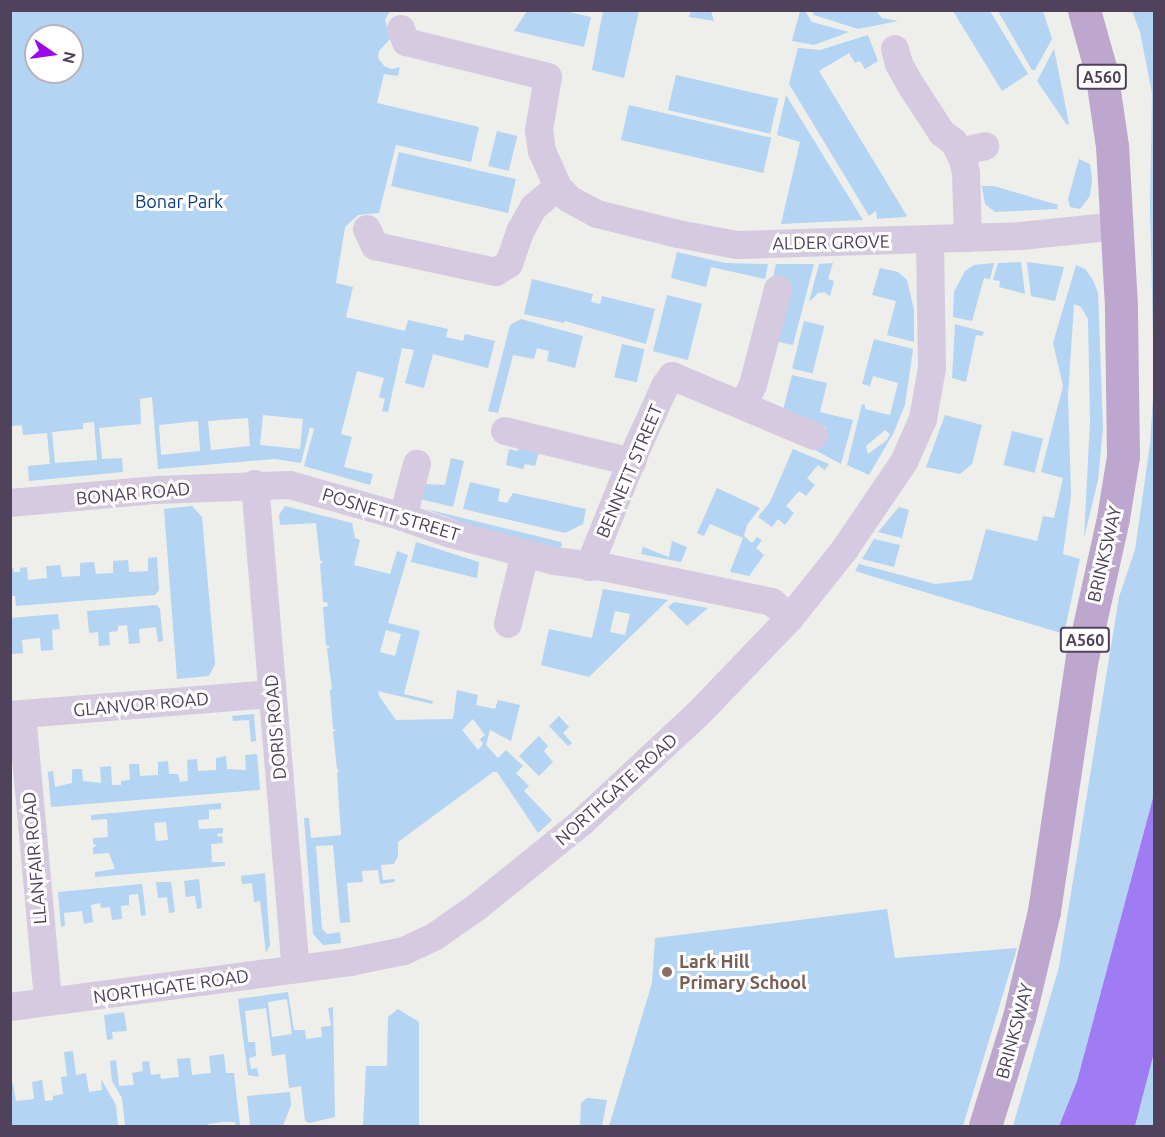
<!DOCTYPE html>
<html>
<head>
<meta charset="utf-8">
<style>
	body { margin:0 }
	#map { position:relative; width:1165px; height:1137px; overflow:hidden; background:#eeeeea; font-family:Ubuntu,sans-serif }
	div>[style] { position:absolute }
	.green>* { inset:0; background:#b3d4f2; transform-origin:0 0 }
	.water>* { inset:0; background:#9f7bf4 }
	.street>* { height:28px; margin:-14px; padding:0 14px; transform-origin:14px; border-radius:14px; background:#d6cae0 }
	.primary>* { height:33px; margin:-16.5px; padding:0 16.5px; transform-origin:16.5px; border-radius:16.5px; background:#bea7ce }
	.dots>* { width:16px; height:16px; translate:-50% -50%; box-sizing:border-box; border:3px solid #fff; border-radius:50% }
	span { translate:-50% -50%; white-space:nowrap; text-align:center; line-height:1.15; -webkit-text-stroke:6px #fff; paint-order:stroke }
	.shield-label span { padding:2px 4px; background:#fff; border:2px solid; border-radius:4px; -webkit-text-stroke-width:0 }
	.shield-label { font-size:16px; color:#4f425a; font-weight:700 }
	.park-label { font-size:18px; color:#0d3d80 }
	.street-label { font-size:18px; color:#4f425a }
	.education-label { font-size:18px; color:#785e54; font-weight:700 }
	.left { translate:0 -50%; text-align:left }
	.frame { position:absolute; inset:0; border:12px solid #4f425a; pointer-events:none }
	.north { position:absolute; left:24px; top:24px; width:60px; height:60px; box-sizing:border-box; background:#fff; border:2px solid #b9b3bd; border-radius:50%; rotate:103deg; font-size:16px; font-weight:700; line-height:24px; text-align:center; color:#4f425a }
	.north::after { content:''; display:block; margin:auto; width:21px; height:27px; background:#9c08eb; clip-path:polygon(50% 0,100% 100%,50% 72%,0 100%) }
</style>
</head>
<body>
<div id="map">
	<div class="green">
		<i style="clip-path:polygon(evenodd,11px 11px,390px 11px,385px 20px,390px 39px,379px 51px,378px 58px,385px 67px,392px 69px,400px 67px,398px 76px,384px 74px,377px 103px,479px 127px,471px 162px,396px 145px,379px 213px,358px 215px,345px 227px,336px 283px,353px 287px,346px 317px,405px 331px,408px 320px,448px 329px,446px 337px,463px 341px,465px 334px,495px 341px,488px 368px,433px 354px,424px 388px,405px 383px,414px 350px,402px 348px,388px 412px,382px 411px,385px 399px,379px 397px,384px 378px,357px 371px,341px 434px,352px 437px,344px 467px,373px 474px,370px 485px,304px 466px,314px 429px,310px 427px,301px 463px,275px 459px,158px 469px,152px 397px,140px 399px,141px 424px,99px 428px,102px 459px,122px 458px,123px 472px,29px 481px,28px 466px,50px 464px,47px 433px,23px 435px,22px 425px,11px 426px,11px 436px,11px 11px,36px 36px,72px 36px,72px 72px,36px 72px,36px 36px,11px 11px,263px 415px,303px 419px,300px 449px,260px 445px,263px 415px,11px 11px,248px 418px,250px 446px,211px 450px,208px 421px,248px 418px,11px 11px,198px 421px,200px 451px,161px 455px,159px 425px,198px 421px,11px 11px,94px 422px,97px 460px,55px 463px,52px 432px,83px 429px,83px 423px,94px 422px)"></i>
		<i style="clip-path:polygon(527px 11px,565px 11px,591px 17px,584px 47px,514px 31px)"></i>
		<i style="clip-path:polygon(603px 11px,639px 11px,624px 78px,592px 70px)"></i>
		<i style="clip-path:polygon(691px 11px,711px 11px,714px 21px,689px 17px)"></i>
		<i style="clip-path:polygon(800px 11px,805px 11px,812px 22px,849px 32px,814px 45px,792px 41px)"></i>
		<i style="clip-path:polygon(812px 11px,876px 11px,882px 18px,898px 21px,858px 29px,814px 15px)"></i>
		<i style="clip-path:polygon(953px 11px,990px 11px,1028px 74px,1002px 91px)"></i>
		<i style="clip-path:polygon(998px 11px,1043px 11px,1052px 39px,1035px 70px,1032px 70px)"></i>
		<i style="clip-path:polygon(1132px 11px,1154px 11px,1154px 794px,1077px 1081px,1059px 1126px,1013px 1126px,1059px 967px,1119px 597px,1135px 550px,1150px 444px,1154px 381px,1150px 208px,1152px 93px,1140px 32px)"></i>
		<i style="clip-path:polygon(868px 35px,878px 61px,865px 69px,860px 61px,855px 63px,849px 53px,819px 71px,907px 216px,904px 217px,877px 219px,876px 211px,869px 216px,789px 84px,798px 48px,820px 50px)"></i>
		<i style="clip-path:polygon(1054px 49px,1069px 124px,1067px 125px,1037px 81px)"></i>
		<i style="left:676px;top:75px;width:105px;height:36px;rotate:13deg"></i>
		<i style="clip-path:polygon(786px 95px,863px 220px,781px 224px,800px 142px,777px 135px)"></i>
		<i style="left:629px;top:105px;width:146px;height:36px;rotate:13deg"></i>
		<i style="left:497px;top:131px;width:21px;height:36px;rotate:14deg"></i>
		<i style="left:399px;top:152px;width:120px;height:35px;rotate:13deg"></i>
		<i style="clip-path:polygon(1079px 159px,1090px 164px,1092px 179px,1090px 196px,1080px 209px,1070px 207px,1068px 199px)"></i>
		<i style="clip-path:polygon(982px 186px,994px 186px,1058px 205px,1057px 209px,995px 212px,985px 204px)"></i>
		<i style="clip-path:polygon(677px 252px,725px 263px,768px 264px,765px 279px,711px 267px,706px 287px,671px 278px)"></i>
		<i style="clip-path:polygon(1021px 262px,1025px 294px,999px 287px,1000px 281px,993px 280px,998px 263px)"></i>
		<i style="clip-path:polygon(1027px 262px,1064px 267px,1055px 301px,1031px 296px)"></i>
		<i style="clip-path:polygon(833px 263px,828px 279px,834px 281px,830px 296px,824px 292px,818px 293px,809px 302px,819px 264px)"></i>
		<i style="clip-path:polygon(994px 263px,990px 279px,984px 278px,972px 321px,953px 317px,954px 292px,965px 271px,974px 265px)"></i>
		<i style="clip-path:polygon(776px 264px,814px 264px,793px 345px,774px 341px,771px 285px)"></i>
		<i style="clip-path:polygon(1076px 265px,1085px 269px,1093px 280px,1098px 293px,1103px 428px,1098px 480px,1084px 538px,1090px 421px,1088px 319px,1081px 307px,1074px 304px,1068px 395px,1071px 496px,1063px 554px,1080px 559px,1064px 634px,855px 571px,859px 564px,935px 584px,972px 580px,986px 529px,1037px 541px,1043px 516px,1054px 518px,1063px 478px,1041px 472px,1063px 386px,1053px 343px)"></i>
		<i style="clip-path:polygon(880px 268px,898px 272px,907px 280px,914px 310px,914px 342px,887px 335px,896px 301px,872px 295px)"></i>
		<i style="clip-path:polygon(532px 279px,593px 294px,591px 302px,600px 304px,602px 296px,655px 309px,646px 344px,565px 321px,564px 323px,524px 314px)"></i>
		<i style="left:667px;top:295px;width:36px;height:58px;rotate:14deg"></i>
		<i style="clip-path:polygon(521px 319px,583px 336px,575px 368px,547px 361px,549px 351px,537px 348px,534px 359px,513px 355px,498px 413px,488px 411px,510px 325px)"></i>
		<i style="left:804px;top:321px;width:21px;height:49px;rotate:14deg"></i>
		<i style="clip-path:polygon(955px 324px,984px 332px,982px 336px,976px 335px,966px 382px,952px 378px)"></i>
		<i style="clip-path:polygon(evenodd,874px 339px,913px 349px,905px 405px,894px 432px,869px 475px,847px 465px,862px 404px,865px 405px,865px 409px,890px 415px,898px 383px,873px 376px,870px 386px,862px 384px,874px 339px,885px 430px,890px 434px,887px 440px,868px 454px,866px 446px,885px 430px)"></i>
		<i style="left:622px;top:344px;width:23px;height:34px;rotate:13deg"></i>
		<i style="clip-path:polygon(792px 375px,827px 383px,820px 412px,853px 420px,841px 464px,815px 450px,826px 427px,783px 410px)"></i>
		<i style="clip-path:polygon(945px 415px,982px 425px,972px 464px,960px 474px,926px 467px)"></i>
		<i style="left:1012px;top:431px;width:32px;height:35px;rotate:14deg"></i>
		<i style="clip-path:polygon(522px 446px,540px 449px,535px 466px,525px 464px,523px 469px,506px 465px,509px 449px,517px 451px)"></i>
		<i style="clip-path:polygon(793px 449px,829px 464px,825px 470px,818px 465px,807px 478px,815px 485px,810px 491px,806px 496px,799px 491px,786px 506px,794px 513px,785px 525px,778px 519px,772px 527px,758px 517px,770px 502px)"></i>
		<i style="clip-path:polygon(451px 458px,464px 461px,453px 507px,420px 499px,424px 484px,445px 485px)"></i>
		<i style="clip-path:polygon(470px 482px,500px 489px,498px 501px,507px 503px,513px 493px,586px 509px,583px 524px,565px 533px,463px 509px)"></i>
		<i style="clip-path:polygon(717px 488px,760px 508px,747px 525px,744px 536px,752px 543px,757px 537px,762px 540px,756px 548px,764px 555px,749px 576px,730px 572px,743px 538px,710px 524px,704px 536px,697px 533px)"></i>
		<i style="clip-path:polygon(192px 506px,202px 517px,215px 664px,209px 676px,177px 679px,164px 509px)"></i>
		<i style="clip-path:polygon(evenodd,285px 506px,352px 523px,355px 538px,360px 540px,354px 565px,390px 574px,397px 551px,408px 555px,388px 623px,420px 631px,404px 694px,433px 701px,432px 704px,378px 691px,379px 696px,396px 720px,453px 719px,457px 690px,478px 695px,476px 705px,495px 709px,498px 700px,520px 705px,511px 741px,490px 730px,486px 745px,498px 758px,506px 750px,523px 766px,516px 773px,529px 786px,524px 791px,552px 820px,538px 833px,497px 772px,493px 772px,398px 842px,398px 856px,394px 864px,381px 865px,383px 880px,395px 879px,395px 882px,380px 884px,378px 870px,362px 871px,363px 882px,347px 883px,350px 922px,340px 923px,333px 845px,316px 846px,322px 929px,327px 934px,340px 932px,341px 943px,323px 945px,313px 934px,304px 818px,309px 818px,311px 838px,341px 835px,337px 773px,339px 770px,337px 769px,333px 732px,336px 730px,333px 729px,330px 690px,332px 689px,327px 649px,330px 647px,326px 645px,323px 607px,328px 606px,327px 602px,323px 602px,320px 564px,323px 562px,320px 560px,316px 523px,280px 525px,279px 515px,285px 506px,386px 630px,401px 634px,395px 656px,380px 652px,386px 630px,285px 506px,473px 719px,485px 735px,480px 739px,483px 744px,478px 750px,462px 730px,473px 719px)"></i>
		<i style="clip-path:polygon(899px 507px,909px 510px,902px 538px,878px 532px)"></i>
		<i style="clip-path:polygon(426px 509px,561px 542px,562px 545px,560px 549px,473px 527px)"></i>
		<i style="clip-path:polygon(874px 539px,900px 545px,894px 567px,862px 559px)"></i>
		<i style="clip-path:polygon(672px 541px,687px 547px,681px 562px,641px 554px,643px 547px,669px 557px)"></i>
		<i style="clip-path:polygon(416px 542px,479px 562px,477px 578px,411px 562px)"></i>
		<i style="clip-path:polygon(157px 557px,159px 590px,155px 595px,16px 606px,15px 596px,11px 596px,11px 568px,13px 568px,14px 572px,20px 572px,20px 568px,27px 567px,28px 580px,47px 578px,46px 566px,60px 565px,62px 577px,80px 576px,80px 563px,94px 562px,96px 574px,113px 573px,113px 561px,128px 560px,129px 572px,148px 571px,148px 558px)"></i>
		<i style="clip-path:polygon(evenodd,603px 589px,668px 600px,589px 677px,541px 665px,549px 629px,592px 638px,603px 589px,615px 611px,630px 614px,625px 635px,610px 632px,615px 611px)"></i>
		<i style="clip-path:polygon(674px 602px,708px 608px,687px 626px,668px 607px)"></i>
		<i style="clip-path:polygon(157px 605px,160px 609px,163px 641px,158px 642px,156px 627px,139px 629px,140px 643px,129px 644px,127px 625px,118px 626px,118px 631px,109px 632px,110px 645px,99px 646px,98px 632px,89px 633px,87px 611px)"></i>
		<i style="clip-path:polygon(58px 614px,60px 629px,52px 630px,53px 650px,41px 651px,40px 638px,30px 639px,22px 640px,23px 653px,12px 654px,11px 618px)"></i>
		<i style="clip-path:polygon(254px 714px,256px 741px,251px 742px,249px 720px,233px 721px,232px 716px)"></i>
		<i style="clip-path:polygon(559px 716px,569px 727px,563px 733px,572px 743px,568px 746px,549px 726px)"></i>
		<i style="clip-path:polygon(539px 736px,548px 746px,544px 751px,553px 762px,539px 776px,519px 756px)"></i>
		<i style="clip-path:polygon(257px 754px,260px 790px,51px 807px,48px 772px,53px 771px,55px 787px,72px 783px,72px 770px,76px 769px,82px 769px,83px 781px,101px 783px,100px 767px,111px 766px,112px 785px,121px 785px,121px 781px,130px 780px,129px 764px,139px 764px,140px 776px,158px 775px,158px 762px,168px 761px,169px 774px,178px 774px,180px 782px,188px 781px,187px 760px,197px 759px,198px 771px,216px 770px,216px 758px,226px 756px,227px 769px,246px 770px,245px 755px)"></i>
		<i style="clip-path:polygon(evenodd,221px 803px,221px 809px,209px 810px,209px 819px,198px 820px,199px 829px,223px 828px,223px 833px,217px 834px,218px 837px,222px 836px,223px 843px,211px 844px,212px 862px,225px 862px,225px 866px,95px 877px,95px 872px,115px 869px,109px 853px,93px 854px,93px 848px,97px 845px,93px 844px,93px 838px,108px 837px,107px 819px,91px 820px,91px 815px,221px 803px,166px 822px,168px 840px,156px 841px,154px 823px,166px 822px)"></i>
		<i style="clip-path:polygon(265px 873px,270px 945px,266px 953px,260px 901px,254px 902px,252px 883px,242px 884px,241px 876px)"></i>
		<i style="clip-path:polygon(199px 879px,202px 908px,197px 909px,195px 896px,186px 897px,184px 881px)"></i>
		<i style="clip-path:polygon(156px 882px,171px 882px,175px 912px,169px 913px,167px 897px,158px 898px)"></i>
		<i style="clip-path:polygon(142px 884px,146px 915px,141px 916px,138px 894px,129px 895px,129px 905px,121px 906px,122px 919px,112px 920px,110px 907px,101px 908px,100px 903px,91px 905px,93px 922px,84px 924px,82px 911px,64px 913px,65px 926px,61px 927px,58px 892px)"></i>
		<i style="clip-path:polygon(887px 909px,895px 958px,1017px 948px,963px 1126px,609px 1126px,652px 983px,655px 938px)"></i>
		<i style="clip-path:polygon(evenodd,288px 992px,294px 1030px,305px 1030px,306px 1039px,322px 1037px,321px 1027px,331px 1026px,328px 1008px,333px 1007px,335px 1117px,309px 1123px,305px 1121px,301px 1086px,289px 1088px,285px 1054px,272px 1056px,266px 1008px,245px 1011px,248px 1042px,255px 1042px,256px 1056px,249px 1058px,251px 1069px,257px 1068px,259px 1077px,248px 1075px,238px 999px,288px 992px,287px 999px,292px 1034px,272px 1037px,268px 1002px,287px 999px)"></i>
		<i style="clip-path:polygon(398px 1009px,419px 1022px,419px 1126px,363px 1126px,366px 1066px,387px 1066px,388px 1017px)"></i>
		<i style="clip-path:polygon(124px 1012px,127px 1031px,112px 1032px,113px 1039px,107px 1040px,104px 1015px)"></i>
		<i style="clip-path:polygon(73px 1051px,76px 1075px,86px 1073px,89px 1092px,102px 1090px,101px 1079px,116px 1105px,118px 1126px,11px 1126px,11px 1084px,13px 1084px,16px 1101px,34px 1099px,32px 1082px,42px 1080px,45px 1101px,53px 1100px,53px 1096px,63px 1094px,61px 1077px,67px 1076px,64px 1052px)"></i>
		<i style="clip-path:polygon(1154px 1053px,1154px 1126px,1135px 1126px)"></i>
		<i style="clip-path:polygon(224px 1054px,226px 1073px,234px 1073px,240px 1126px,236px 1126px,235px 1122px,223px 1122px,208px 1124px,208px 1126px,125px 1126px,122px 1098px,112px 1081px,110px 1061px,116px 1060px,119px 1086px,134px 1085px,132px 1073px,143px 1071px,142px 1062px,149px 1061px,151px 1075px,160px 1074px,161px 1079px,179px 1077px,177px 1059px,190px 1058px,192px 1075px,211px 1073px,209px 1056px)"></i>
		<i style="clip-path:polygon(290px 1092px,291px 1105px,283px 1126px,250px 1125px,247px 1096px)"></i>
		<i style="clip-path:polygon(587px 1098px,607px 1100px,602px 1126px,580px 1126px,581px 1103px)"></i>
	</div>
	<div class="water">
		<i style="clip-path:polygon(1154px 794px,1154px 1053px,1135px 1126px,1059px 1126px,1077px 1081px)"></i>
	</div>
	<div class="street">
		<i style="left:401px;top:29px;width:14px;rotate:69deg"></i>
		<i style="left:406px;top:42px;width:146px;rotate:13.8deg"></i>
		<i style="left:548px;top:77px;width:54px;rotate:99.6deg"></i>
		<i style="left:539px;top:130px;width:21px;rotate:82deg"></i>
		<i style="left:542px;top:151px;width:39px;rotate:66deg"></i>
		<i style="left:558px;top:187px;width:16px;rotate:47deg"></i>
		<i style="left:569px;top:199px;width:32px;rotate:28deg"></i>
		<i style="left:597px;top:214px;width:83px;rotate:13.9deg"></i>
		<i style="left:678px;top:234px;width:60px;rotate:10.6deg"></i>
		<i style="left:737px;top:245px;width:284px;rotate:-1.8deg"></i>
		<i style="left:1021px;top:236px;width:97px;rotate:-5.9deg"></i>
		<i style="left:895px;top:49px;width:16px;rotate:75deg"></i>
		<i style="left:899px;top:64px;width:26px;rotate:61deg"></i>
		<i style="left:912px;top:87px;width:55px;rotate:56.9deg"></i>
		<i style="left:942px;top:133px;width:15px;rotate:37deg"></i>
		<i style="left:954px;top:142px;width:20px;rotate:63deg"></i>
		<i style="left:963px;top:160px;width:13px;rotate:77deg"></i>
		<i style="left:966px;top:173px;width:65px;rotate:88.2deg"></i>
		<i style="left:960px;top:152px;width:26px;rotate:-13deg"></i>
		<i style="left:367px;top:229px;width:19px;rotate:65deg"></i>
		<i style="left:375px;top:246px;width:124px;rotate:12.1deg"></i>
		<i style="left:496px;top:272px;width:15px;rotate:-32deg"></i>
		<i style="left:509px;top:264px;width:36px;rotate:-71deg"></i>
		<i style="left:521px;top:230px;width:26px;rotate:-61deg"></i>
		<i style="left:534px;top:207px;width:31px;rotate:-40deg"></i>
		<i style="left:743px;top:405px;width:22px;rotate:-63deg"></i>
		<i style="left:753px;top:385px;width:99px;rotate:-75.4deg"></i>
		<i style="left:505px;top:431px;width:131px;rotate:13.7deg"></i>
		<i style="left:255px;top:484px;width:487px;rotate:85.2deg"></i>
		<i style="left:10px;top:503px;width:148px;rotate:-5.1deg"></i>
		<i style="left:157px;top:490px;width:133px;rotate:-2.2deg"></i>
		<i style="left:290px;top:485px;width:117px;rotate:15.8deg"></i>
		<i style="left:403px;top:517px;width:51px;rotate:19.5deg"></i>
		<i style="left:451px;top:534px;width:107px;rotate:14.6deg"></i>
		<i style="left:555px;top:561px;width:53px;rotate:7.5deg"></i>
		<i style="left:608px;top:568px;width:167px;rotate:11.7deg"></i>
		<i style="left:772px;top:602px;width:24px;rotate:42deg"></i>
		<i style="left:403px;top:517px;width:55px;rotate:-75.2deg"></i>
		<i style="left:589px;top:567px;width:126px;rotate:-68.1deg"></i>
		<i style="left:636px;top:450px;width:70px;rotate:-65.6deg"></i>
		<i style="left:665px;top:386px;width:12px;rotate:-55deg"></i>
		<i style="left:672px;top:376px;width:154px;rotate:22.9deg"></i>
		<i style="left:508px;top:624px;width:73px;rotate:-76.5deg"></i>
		<i style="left:22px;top:714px;width:289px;rotate:84.8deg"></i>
		<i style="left:10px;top:715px;width:263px;rotate:-4.6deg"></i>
		<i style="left:10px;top:1007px;width:343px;rotate:-7.5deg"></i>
		<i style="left:350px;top:962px;width:55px;rotate:-11.5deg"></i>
		<i style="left:404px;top:951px;width:33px;rotate:-25deg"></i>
		<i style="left:434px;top:937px;width:52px;rotate:-34.9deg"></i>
		<i style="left:477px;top:907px;width:135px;rotate:-39deg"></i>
		<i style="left:582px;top:822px;width:158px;rotate:-43deg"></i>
		<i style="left:698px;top:714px;width:133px;rotate:-46.2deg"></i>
		<i style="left:790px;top:618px;width:88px;rotate:-51.4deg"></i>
		<i style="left:845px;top:549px;width:105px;rotate:-55.9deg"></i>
		<i style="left:904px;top:462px;width:47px;rotate:-66.2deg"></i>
		<i style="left:923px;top:419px;width:52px;rotate:-80deg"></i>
		<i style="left:932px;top:368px;width:128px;rotate:-90.9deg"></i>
	</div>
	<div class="primary">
		<i style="left:985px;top:1126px;width:114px;rotate:-72.7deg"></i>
		<i style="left:1019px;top:1017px;width:109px;rotate:-76.7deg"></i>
		<i style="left:1044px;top:911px;width:256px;rotate:-81.5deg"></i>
		<i style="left:1082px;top:658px;width:143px;rotate:-77.5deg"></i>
		<i style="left:1113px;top:518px;width:63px;rotate:-80.8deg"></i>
		<i style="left:1123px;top:456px;width:150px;rotate:-90.8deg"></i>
		<i style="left:1121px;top:306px;width:160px;rotate:-93.2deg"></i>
		<i style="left:1112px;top:146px;width:76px;rotate:-98.3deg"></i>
		<i style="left:1101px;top:71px;width:63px;rotate:-105.6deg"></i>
	</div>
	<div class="dots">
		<i style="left:667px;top:972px;background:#8d6e63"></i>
	</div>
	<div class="shield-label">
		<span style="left:1102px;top:77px">A560</span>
		<span style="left:1085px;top:640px">A560</span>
	</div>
	<div class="park-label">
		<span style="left:179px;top:201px">Bonar Park</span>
	</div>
	<div class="street-label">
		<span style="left:831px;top:242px;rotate:-1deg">ALDER GROVE</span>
		<span style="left:629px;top:471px;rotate:-67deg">BENNETT STREET</span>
		<span style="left:133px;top:493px;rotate:-5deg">BONAR ROAD</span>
		<span style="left:391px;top:514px;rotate:17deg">POSNETT STREET</span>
		<span style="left:1104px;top:554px;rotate:-77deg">BRINKSWAY</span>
		<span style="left:141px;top:704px;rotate:-5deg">GLANVOR ROAD</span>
		<span style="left:275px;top:727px;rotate:-95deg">DORIS ROAD</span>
		<span style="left:616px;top:789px;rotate:-42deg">NORTHGATE ROAD</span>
		<span style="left:34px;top:858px;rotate:-95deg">LLANFAIR ROAD</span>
		<span style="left:171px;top:986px;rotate:-8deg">NORTHGATE ROAD</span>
		<span style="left:1014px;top:1031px;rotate:-75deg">BRINKSWAY</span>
	</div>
	<div class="education-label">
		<span class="left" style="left:679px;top:972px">Lark Hill<br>Primary School</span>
	</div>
	<div class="frame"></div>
	<div class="north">N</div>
</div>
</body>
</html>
